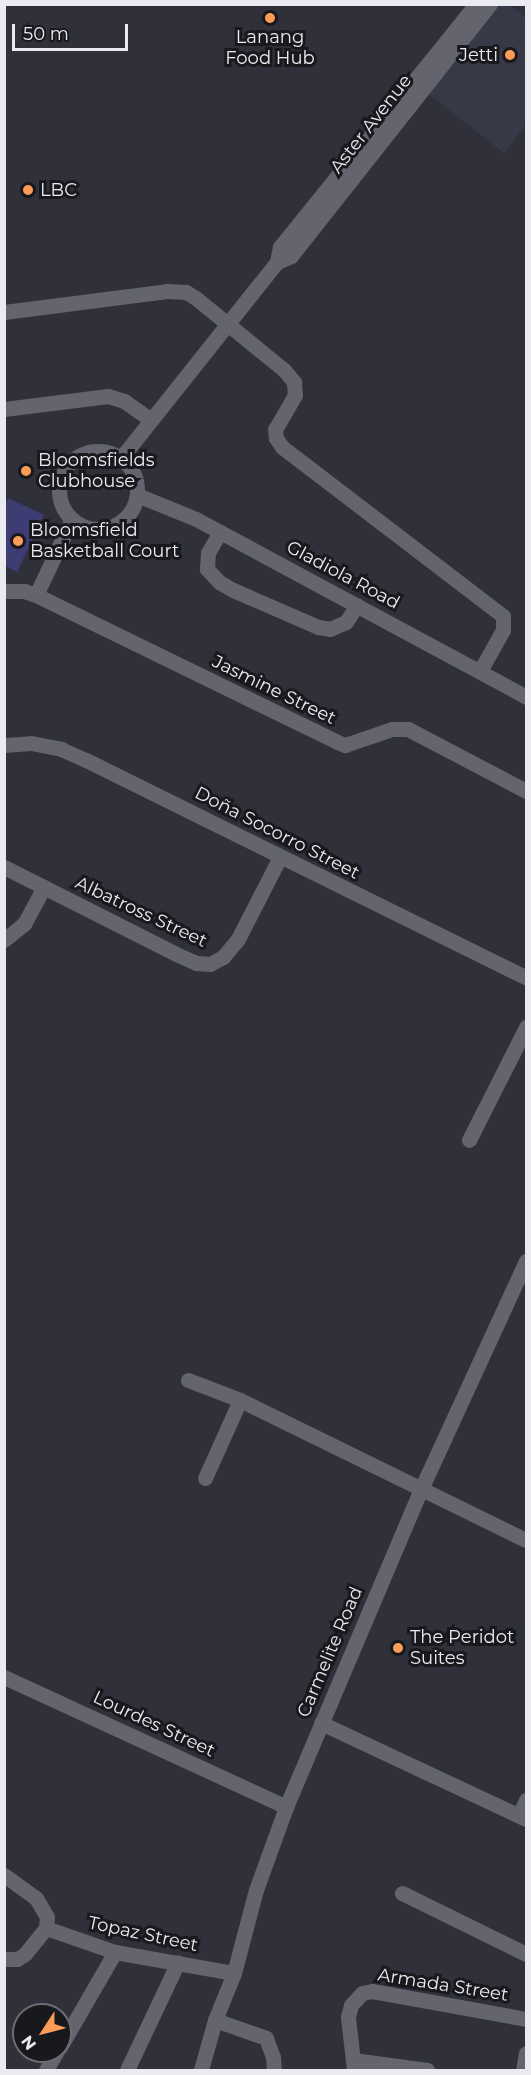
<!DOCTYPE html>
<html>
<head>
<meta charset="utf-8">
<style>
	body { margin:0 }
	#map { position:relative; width:531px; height:2075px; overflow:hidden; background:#2f3039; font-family:Montserrat,sans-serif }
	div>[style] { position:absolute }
	.built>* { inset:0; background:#383947 }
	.green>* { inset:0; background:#3d3d74 }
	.minor>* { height:15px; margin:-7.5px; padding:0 7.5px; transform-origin:7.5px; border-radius:7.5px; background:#63646e }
	.minor>.ring { margin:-7.5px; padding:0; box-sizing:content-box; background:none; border:15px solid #63646e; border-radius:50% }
	.dots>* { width:16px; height:16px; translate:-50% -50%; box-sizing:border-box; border:3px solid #18191d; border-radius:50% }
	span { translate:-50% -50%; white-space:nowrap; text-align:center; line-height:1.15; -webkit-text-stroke:6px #18191d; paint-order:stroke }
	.poi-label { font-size:18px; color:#eaebf1 }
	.right { translate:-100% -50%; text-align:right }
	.left { translate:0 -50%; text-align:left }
	.street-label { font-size:18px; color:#eaebf1 }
	.frame { position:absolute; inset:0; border:6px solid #eaebf1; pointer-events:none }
	.north { position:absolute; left:12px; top:2003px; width:60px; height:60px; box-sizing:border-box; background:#18191d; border:2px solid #6c6d72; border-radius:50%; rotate:234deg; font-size:16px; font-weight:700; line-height:24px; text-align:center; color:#eaebf1 }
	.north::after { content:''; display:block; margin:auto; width:21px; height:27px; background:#fd9c57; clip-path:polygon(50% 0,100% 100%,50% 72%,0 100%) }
	.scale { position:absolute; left:12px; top:24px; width:116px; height:27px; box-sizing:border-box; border:3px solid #eaebf1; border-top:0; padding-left:8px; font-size:18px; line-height:21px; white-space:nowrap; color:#eaebf1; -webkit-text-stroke:4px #18191d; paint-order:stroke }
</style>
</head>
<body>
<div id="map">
	<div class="built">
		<i style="clip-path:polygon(499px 5px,509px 5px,526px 18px,526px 124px,504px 153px,429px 94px)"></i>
	</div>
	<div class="green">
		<i style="clip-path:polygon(8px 498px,44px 515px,17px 572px,5px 566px,4px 506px)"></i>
	</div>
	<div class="minor">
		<i style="left:277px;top:262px;width:15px;rotate:-23deg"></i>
		<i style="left:291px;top:256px;width:321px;rotate:-51.7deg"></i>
		<i style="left:4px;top:312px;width:164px;rotate:-7.3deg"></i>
		<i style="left:167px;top:291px;width:19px;rotate:3deg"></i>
		<i style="left:186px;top:292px;width:13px;rotate:32deg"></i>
		<i style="left:197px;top:299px;width:112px;rotate:39.2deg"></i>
		<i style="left:284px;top:370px;width:16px;rotate:50deg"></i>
		<i style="left:294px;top:382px;width:13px;rotate:86deg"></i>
		<i style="left:295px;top:395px;width:39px;rotate:120deg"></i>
		<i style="left:275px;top:429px;width:9px;rotate:84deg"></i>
		<i style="left:276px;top:438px;width:11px;rotate:56deg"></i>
		<i style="left:282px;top:447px;width:278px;rotate:37.4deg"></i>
		<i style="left:503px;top:616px;width:14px;rotate:90deg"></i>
		<i style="left:503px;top:630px;width:47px;rotate:119.3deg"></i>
		<i style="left:4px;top:409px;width:105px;rotate:-7.1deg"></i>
		<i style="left:108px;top:396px;width:17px;rotate:17deg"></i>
		<i style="left:124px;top:401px;width:33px;rotate:35deg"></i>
		<i class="ring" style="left:59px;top:451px;width:63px;height:63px"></i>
		<i style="left:121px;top:458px;width:251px;rotate:-51.5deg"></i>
		<i style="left:277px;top:262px;width:15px;rotate:-79deg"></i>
		<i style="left:280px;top:247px;width:312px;rotate:-51.1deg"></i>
		<i style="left:137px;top:495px;width:64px;rotate:22.1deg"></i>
		<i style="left:196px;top:519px;width:375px;rotate:28.3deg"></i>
		<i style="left:220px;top:532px;width:24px;rotate:120deg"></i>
		<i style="left:208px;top:553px;width:16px;rotate:94deg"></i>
		<i style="left:207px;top:569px;width:18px;rotate:47deg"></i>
		<i style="left:219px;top:582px;width:16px;rotate:30deg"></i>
		<i style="left:233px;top:590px;width:93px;rotate:23.5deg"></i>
		<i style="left:318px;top:627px;width:12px;rotate:9deg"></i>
		<i style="left:330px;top:629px;width:17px;rotate:-24deg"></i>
		<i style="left:346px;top:622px;width:20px;rotate:-57deg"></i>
		<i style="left:4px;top:591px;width:20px"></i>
		<i style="left:24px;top:591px;width:13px;rotate:18deg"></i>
		<i style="left:36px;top:595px;width:335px;rotate:26deg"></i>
		<i style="left:337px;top:742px;width:9px;rotate:21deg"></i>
		<i style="left:345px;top:745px;width:50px;rotate:-18.8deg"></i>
		<i style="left:392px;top:729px;width:16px"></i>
		<i style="left:408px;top:729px;width:133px;rotate:27.7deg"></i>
		<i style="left:36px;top:595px;width:84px;rotate:-64.7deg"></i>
		<i style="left:4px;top:745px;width:27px;rotate:-4deg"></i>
		<i style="left:31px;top:743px;width:31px;rotate:11deg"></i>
		<i style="left:61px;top:749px;width:27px;rotate:24deg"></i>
		<i style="left:86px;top:760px;width:491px;rotate:26.3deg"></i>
		<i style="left:4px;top:867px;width:193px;rotate:26.8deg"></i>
		<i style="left:176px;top:954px;width:22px;rotate:24deg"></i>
		<i style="left:196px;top:963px;width:14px;rotate:4deg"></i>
		<i style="left:210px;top:964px;width:15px;rotate:-28deg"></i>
		<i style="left:223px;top:957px;width:23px;rotate:-50deg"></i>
		<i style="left:238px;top:939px;width:92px;rotate:-62.9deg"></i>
		<i style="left:4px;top:940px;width:26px;rotate:-39deg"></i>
		<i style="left:24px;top:924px;width:42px;rotate:-61.6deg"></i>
		<i style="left:469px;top:1140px;width:127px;rotate:-63.2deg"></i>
		<i style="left:188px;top:1380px;width:56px;rotate:21deg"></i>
		<i style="left:240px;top:1400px;width:318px;rotate:26.1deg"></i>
		<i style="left:205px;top:1478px;width:85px;rotate:-65.8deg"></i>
		<i style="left:4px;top:1677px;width:311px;rotate:24.7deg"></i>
		<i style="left:321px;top:1723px;width:226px;rotate:25.1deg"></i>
		<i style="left:519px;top:1815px;width:17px;rotate:-65deg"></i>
		<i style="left:4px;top:1875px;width:39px;rotate:36deg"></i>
		<i style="left:36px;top:1898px;width:22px;rotate:60deg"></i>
		<i style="left:47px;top:1917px;width:11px;rotate:95deg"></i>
		<i style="left:46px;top:1928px;width:33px;rotate:129deg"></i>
		<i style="left:25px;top:1954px;width:9px;rotate:148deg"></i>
		<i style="left:17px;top:1959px;width:13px;rotate:180deg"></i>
		<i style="left:402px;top:1893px;width:138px;rotate:26.2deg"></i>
		<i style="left:46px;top:1928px;width:73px;rotate:19.2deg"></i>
		<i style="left:115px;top:1952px;width:121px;rotate:10deg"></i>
		<i style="left:215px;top:2020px;width:54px;rotate:19.4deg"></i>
		<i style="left:266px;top:2038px;width:20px;rotate:70deg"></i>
		<i style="left:273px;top:2057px;width:13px;rotate:86deg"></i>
		<i style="left:60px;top:2047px;width:110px;rotate:-59.9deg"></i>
		<i style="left:353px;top:2060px;width:75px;rotate:7.7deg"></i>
		<i style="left:46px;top:2070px;width:22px;rotate:-60deg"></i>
		<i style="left:127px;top:2070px;width:119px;rotate:-64.7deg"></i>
		<i style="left:201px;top:2070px;width:52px;rotate:-74.4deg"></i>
		<i style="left:215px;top:2020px;width:51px;rotate:-68deg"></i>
		<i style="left:234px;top:1973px;width:86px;rotate:-75.2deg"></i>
		<i style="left:256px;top:1890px;width:88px;rotate:-70.1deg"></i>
		<i style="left:286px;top:1807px;width:348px;rotate:-67deg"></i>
		<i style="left:422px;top:1487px;width:249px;rotate:-65.3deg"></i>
		<i style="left:354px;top:2070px;width:53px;rotate:-96.5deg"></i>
		<i style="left:348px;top:2017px;width:12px;rotate:-76deg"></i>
		<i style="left:351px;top:2005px;width:16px;rotate:-47deg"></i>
		<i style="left:362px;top:1993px;width:10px;rotate:-11deg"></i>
		<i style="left:372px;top:1991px;width:157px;rotate:10.3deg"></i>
		<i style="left:523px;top:2070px;width:17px;rotate:-80deg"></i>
	</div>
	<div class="dots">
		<i style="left:270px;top:18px;background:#fd9c57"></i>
		<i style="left:510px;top:55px;background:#fd9c57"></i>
		<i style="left:28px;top:190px;background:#fd9c57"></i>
		<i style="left:26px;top:471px;background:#fd9c57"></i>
		<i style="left:18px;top:541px;background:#fd9c57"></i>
		<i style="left:398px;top:1648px;background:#fd9c57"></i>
	</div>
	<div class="poi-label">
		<span style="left:270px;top:48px">Lanang<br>Food Hub</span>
		<span class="right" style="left:498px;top:55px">Jetti</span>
		<span class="left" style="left:40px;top:190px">LBC</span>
		<span class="left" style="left:38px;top:471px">Bloomsfields<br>Clubhouse</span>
		<span class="left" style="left:30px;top:541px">Bloomsfield<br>Basketball Court</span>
		<span class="left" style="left:410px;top:1648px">The Peridot<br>Suites</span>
	</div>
	<div class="street-label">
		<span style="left:371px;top:124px;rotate:-52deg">Aster Avenue</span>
		<span style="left:343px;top:575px;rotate:28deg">Gladiola Road</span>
		<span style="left:274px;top:690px;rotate:26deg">Jasmine Street</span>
		<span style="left:277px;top:833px;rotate:27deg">Doña Socorro Street</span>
		<span style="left:141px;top:912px;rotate:25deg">Albatross Street</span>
		<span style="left:330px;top:1652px;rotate:-67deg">Carmelite Road</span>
		<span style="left:154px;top:1724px;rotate:25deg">Lourdes Street</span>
		<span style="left:143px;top:1934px;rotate:12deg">Topaz Street</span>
		<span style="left:443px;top:1985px;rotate:9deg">Armada Street</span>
	</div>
	<div class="frame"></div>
	<div class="north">N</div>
	<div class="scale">50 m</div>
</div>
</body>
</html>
